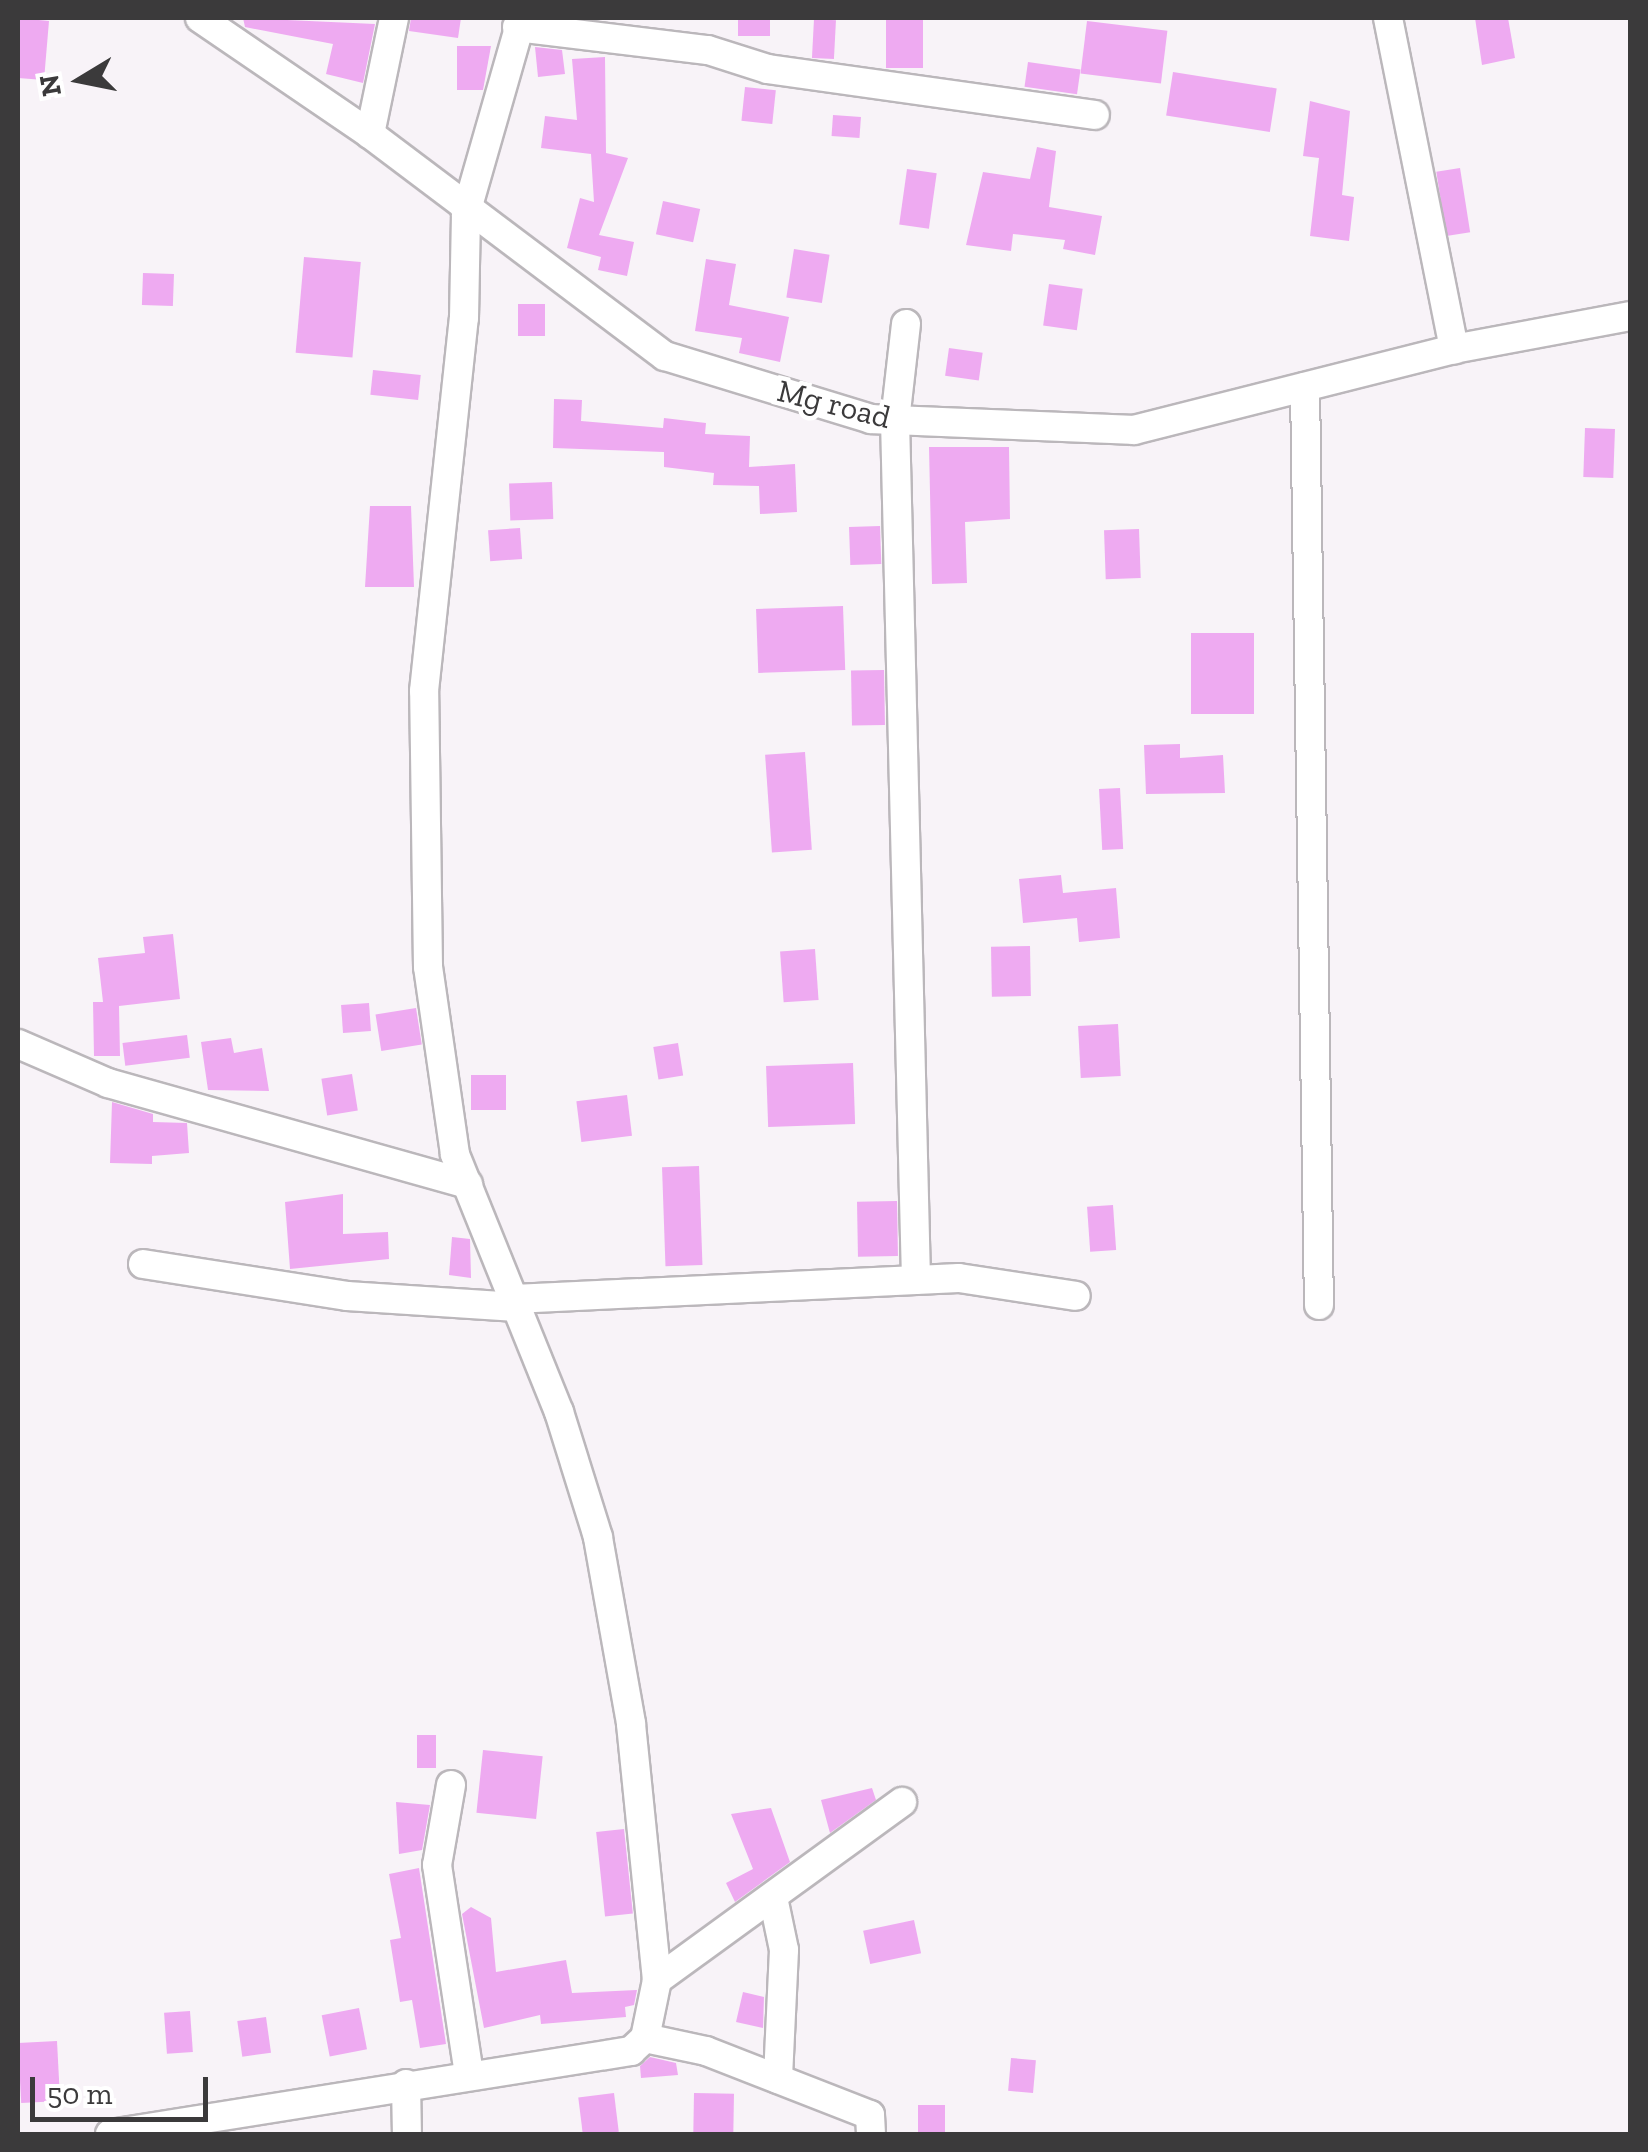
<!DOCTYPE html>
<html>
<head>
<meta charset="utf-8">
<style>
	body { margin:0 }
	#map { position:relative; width:1648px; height:2152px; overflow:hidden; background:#f8f3f8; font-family:"Zilla Slab",serif }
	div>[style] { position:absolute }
	.building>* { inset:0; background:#eeaaf1; transform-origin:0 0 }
	.roads { filter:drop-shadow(2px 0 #bbb7bb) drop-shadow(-2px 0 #bbb7bb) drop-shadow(0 2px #bbb7bb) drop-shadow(0 -2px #bbb7bb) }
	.minor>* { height:28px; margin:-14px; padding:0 14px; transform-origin:14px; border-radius:14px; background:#fff }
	span { translate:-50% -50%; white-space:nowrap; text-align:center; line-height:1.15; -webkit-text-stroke:9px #fff; paint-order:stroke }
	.street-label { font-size:32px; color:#3b3a3b }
	.frame { position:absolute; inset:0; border:20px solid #3b3a3b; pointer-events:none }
	.north { position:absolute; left:30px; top:30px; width:100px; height:100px; -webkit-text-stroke:8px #fff; paint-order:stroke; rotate:260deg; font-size:28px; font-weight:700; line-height:40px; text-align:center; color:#3b3a3b }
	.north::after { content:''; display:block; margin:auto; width:35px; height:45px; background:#3b3a3b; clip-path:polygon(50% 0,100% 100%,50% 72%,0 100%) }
	.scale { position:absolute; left:30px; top:2077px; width:178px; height:45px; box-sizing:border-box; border:5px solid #3b3a3b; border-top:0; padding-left:12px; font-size:30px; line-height:35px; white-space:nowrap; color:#3b3a3b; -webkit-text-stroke:8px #fff; paint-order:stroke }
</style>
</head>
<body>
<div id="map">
	<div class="building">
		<i style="clip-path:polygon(18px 18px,49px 21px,44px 80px,18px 78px)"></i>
		<i style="clip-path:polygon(243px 18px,375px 24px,363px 83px,326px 74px,333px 44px,245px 27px)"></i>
		<i style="clip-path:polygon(411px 18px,461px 18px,458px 38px,409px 31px)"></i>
		<i style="left:738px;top:18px;width:32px;height:18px"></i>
		<i style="left:886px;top:18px;width:37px;height:50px"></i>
		<i style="clip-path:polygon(1475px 18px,1508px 18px,1515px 58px,1482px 65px)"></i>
		<i style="left:814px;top:19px;width:22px;height:39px;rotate:3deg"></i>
		<i style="left:1087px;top:21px;width:81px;height:53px;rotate:7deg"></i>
		<i style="clip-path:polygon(457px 46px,491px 46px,483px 90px,457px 90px)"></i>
		<i style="clip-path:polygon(535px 47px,562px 50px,565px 74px,538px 77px)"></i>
		<i style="clip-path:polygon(605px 57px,606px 153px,628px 158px,599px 235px,634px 242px,627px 276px,598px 270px,601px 257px,567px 248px,580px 198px,594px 202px,591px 154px,541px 148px,545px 116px,577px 120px,572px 59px)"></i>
		<i style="left:1028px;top:62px;width:53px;height:25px;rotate:8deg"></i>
		<i style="left:1173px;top:72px;width:105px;height:44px;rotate:9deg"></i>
		<i style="left:745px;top:87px;width:31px;height:34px;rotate:6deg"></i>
		<i style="clip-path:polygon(1310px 101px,1350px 111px,1342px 195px,1354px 197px,1349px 241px,1310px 236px,1319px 158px,1303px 156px)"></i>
		<i style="left:833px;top:115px;width:28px;height:21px;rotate:4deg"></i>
		<i style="clip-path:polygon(1037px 147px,1056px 151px,1049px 207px,1102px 216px,1095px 255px,1063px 249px,1065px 240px,1013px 234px,1011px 251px,966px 245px,983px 172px,1030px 179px)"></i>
		<i style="left:1460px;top:168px;width:65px;height:24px;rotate:81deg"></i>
		<i style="left:907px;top:169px;width:30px;height:56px;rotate:8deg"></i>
		<i style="left:663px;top:201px;width:38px;height:34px;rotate:12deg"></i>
		<i style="left:794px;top:249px;width:36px;height:49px;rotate:9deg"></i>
		<i style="left:304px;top:257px;width:57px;height:96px;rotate:5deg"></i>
		<i style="clip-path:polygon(706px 259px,736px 264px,729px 305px,789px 317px,780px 362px,739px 353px,742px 338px,695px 331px)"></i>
		<i style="left:143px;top:273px;width:31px;height:32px;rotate:2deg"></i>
		<i style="left:1049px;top:284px;width:34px;height:42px;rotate:8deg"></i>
		<i style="left:518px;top:304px;width:27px;height:32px"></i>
		<i style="left:949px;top:348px;width:34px;height:28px;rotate:8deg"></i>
		<i style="left:373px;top:370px;width:48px;height:25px;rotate:6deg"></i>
		<i style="clip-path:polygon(554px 399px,582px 400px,581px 421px,663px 428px,664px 418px,706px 423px,705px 434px,750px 436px,749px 467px,795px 464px,797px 512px,760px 514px,759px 486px,713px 485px,714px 473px,664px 467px,664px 452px,553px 448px)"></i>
		<i style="left:1585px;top:428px;width:30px;height:49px;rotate:2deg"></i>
		<i style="clip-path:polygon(929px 447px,1009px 447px,1010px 519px,965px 522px,967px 583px,932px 584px)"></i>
		<i style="left:552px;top:482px;width:37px;height:43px;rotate:88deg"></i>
		<i style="clip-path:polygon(370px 506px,411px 506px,414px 587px,365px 587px)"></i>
		<i style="left:880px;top:526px;width:38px;height:31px;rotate:88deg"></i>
		<i style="left:520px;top:528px;width:31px;height:32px;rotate:86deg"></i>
		<i style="left:1139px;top:529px;width:49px;height:35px;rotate:88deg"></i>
		<i style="left:843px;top:606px;width:64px;height:87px;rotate:88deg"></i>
		<i style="left:1254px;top:633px;width:81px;height:63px;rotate:90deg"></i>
		<i style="left:884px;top:670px;width:55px;height:33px;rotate:89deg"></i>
		<i style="clip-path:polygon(1180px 744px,1180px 758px,1223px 755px,1225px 793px,1146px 794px,1144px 745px)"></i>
		<i style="left:805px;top:752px;width:98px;height:40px;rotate:86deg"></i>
		<i style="left:1120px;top:788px;width:61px;height:21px;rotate:87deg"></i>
		<i style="clip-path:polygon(1061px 875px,1063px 893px,1116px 888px,1120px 938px,1079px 942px,1077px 918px,1023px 923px,1019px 879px)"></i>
		<i style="clip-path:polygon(173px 934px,180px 999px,119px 1006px,120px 1056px,94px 1056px,93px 1002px,103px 1002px,98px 958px,145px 953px,143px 937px)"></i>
		<i style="left:1030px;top:946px;width:50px;height:39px;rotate:89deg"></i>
		<i style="left:815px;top:949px;width:51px;height:35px;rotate:86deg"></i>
		<i style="left:369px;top:1003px;width:28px;height:28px;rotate:86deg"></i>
		<i style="left:416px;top:1008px;width:37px;height:41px;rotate:81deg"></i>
		<i style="left:1118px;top:1024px;width:52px;height:40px;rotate:87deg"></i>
		<i style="left:187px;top:1035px;width:23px;height:65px;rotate:83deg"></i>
		<i style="clip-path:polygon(231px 1038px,234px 1053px,262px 1048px,269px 1091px,208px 1090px,201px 1042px)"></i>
		<i style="left:678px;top:1043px;width:33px;height:25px;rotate:81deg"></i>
		<i style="left:853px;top:1063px;width:61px;height:87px;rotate:88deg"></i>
		<i style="left:352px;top:1074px;width:37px;height:31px;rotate:81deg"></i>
		<i style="left:471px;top:1075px;width:35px;height:35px"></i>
		<i style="left:627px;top:1095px;width:41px;height:51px;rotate:83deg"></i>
		<i style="clip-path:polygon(112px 1102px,153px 1114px,153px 1122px,187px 1123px,189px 1153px,152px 1156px,152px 1164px,110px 1163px)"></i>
		<i style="left:699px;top:1166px;width:99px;height:37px;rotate:88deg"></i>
		<i style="clip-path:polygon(343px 1194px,343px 1234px,388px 1232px,389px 1259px,290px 1269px,285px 1202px)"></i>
		<i style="left:897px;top:1201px;width:55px;height:40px;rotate:89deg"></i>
		<i style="left:1113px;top:1205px;width:45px;height:26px;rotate:86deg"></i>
		<i style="clip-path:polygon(452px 1237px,470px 1239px,471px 1278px,449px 1275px)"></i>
		<i style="left:417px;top:1735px;width:19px;height:33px"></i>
		<i style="left:483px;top:1750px;width:60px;height:63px;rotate:6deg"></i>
		<i style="clip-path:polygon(872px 1788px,876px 1800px,830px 1833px,821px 1800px)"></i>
		<i style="clip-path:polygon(396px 1802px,430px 1805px,422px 1850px,399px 1854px)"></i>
		<i style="clip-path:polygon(771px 1808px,790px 1862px,735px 1902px,726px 1883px,753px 1869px,731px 1814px)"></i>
		<i style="left:624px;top:1829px;width:85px;height:28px;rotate:84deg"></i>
		<i style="clip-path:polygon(419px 1868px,446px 2044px,420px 2048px,412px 2000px,400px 2002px,390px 1940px,401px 1938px,389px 1874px)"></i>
		<i style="clip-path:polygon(471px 1907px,491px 1918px,496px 1972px,566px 1960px,572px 1993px,637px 1990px,634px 2005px,625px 2007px,626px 2017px,541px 2024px,540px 2015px,484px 2028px,462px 1914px)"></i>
		<i style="left:914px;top:1920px;width:34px;height:52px;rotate:78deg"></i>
		<i style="clip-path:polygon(743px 1992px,764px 1997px,763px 2028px,736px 2022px)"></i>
		<i style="left:359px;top:2008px;width:42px;height:38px;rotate:79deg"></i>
		<i style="left:190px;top:2011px;width:41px;height:26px;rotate:86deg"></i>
		<i style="left:266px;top:2017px;width:36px;height:29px;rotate:82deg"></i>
		<i style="left:57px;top:2041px;width:60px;height:39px;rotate:87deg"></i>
		<i style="clip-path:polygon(650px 2057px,676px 2063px,678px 2075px,641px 2078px,640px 2066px)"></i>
		<i style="left:1011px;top:2058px;width:25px;height:33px;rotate:5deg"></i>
		<i style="left:614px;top:2093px;width:39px;height:36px;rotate:83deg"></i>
		<i style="left:694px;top:2093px;width:40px;height:41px;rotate:1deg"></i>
		<i style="left:918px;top:2105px;width:27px;height:29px"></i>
	</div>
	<div class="roads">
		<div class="minor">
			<i style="left:200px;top:18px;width:206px;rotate:34.3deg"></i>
			<i style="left:370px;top:134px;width:369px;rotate:37deg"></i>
			<i style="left:665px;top:356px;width:215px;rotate:17deg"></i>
			<i style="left:871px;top:419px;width:263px;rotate:2.4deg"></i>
			<i style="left:1134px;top:430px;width:330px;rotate:-14.2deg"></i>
			<i style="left:1454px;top:349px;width:179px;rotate:-10.6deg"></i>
			<i style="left:1388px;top:18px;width:338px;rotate:78.7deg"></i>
			<i style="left:517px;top:27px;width:192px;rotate:6.9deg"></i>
			<i style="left:708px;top:50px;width:63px;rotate:17.6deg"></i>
			<i style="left:768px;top:69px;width:330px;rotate:8deg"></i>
			<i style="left:370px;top:134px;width:118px;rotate:-78.3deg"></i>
			<i style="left:906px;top:324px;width:97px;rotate:96.5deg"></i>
			<i style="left:895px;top:420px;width:860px;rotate:88.6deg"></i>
			<i style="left:1305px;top:387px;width:918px;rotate:89.13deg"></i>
			<i style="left:18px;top:1044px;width:98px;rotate:23.4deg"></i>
			<i style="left:108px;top:1083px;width:374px;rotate:15.7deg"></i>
			<i style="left:143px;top:1264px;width:206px;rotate:8.9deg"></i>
			<i style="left:347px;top:1296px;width:170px;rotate:3.7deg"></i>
			<i style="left:514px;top:1299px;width:445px;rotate:-2.7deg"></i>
			<i style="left:959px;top:1278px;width:118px;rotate:8.7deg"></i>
			<i style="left:451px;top:1785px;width:81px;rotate:99.9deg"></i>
			<i style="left:437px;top:1865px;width:210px;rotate:81.3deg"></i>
			<i style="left:774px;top:1902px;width:49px;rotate:78.2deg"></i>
			<i style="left:784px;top:1950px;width:129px;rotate:92.7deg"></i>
			<i style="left:657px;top:1980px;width:303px;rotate:-36deg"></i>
			<i style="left:645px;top:2038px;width:62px;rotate:12deg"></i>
			<i style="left:706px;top:2051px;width:176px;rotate:21.3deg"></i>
			<i style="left:870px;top:2115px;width:19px;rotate:87deg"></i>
			<i style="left:406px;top:2084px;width:50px;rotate:88.9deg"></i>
			<i style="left:110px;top:2134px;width:528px;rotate:-9.05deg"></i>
			<i style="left:631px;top:2051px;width:19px;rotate:-43deg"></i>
			<i style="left:645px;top:2038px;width:59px;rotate:-78.3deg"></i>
			<i style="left:657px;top:1980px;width:258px;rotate:-95.8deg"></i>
			<i style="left:631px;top:1723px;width:189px;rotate:-100.1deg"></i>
			<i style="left:598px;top:1537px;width:131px;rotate:-107.3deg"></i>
			<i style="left:559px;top:1412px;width:278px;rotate:-112deg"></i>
			<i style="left:455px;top:1154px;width:189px;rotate:-98.2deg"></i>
			<i style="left:428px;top:967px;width:276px;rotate:-90.8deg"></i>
			<i style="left:424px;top:691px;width:375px;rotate:-83.9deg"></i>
			<i style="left:464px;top:318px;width:105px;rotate:-88.9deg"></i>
			<i style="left:466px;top:213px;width:203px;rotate:-74deg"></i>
		</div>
	</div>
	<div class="street-label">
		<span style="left:834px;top:404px;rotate:14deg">Mg road</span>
	</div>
	<div class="frame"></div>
	<div class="north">N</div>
	<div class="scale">50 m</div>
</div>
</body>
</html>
